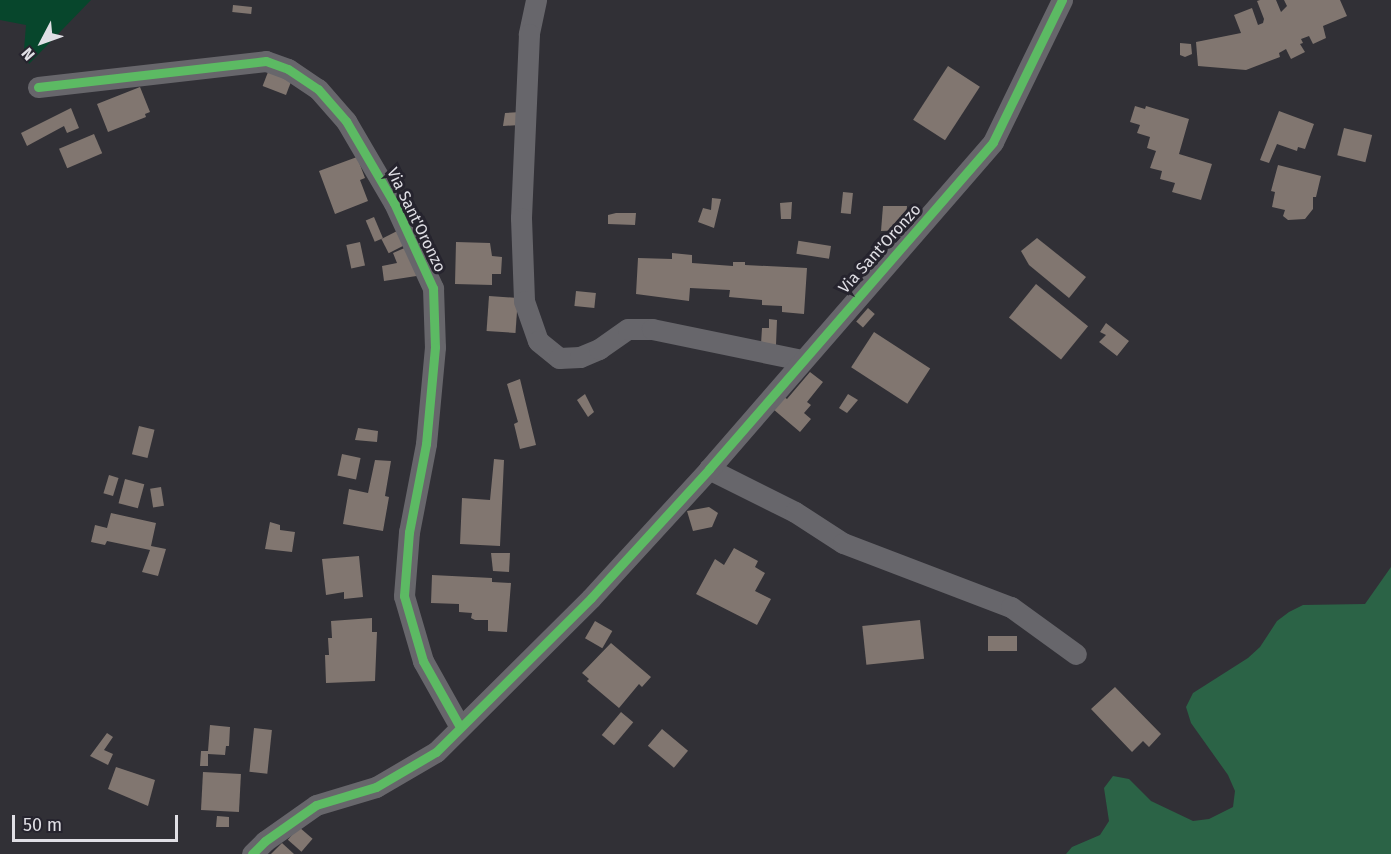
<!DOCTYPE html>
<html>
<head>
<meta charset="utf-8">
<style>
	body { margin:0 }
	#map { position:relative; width:1391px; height:854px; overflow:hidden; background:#313036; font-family:"Fira Sans",sans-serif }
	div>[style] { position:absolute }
	.green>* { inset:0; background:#07462c }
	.forest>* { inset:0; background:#2b6346 }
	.building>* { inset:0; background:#817670; transform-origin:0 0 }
	.street>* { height:21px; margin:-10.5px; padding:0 10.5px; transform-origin:10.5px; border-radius:10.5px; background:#67666b }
	.cycleway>* { height:9px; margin:-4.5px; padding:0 4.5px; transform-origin:4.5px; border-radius:4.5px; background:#5cba63 }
	span { translate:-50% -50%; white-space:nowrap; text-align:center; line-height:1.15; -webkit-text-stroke:6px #26242e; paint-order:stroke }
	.street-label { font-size:16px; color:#e0dfe5 }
	.north { position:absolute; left:12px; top:12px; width:60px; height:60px; -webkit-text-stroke:4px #26242e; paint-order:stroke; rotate:229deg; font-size:16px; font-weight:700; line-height:24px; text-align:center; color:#e0dfe5 }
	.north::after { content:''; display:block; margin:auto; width:21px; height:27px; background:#e0dfe5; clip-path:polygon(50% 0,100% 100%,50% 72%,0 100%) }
	.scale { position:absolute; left:12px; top:815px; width:166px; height:27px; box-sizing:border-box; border:3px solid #e0dfe5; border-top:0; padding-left:8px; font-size:18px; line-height:21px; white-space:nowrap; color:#e0dfe5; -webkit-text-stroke:4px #26242e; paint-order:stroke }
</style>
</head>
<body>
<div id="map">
	<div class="green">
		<i style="clip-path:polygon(0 0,91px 0,29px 64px,24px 50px,26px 25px,0 20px)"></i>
	</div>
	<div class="forest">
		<i style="clip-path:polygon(1391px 567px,1391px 854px,1066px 854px,1072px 847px,1100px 835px,1109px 821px,1104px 788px,1113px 776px,1129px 779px,1151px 801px,1193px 821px,1209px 819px,1233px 807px,1235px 791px,1228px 775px,1191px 723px,1186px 707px,1193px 693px,1248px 658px,1260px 647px,1277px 621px,1289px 612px,1303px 605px,1365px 604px)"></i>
	</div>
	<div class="building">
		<i style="clip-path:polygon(1260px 0,1276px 0,1281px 12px,1287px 6px,1284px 0,1340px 0,1347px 16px,1323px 26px,1326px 38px,1313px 44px,1309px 36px,1301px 39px,1303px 43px,1300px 44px,1305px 52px,1291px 59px,1286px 49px,1279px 53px,1280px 57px,1246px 70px,1198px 66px,1196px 42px,1241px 33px,1234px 15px,1252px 8px,1258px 25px,1263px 23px,1264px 19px,1257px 1px)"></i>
		<i style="left:233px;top:5px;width:19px;height:7px;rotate:6deg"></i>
		<i style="clip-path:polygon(1180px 43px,1191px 44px,1192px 54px,1185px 57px,1180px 55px)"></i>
		<i style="left:948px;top:66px;width:38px;height:64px;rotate:33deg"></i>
		<i style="left:268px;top:72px;width:25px;height:15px;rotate:21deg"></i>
		<i style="clip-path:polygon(140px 87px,150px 112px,145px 114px,146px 117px,108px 132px,97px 104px)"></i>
		<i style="clip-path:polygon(1135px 106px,1145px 109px,1146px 106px,1189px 119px,1179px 154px,1212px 164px,1201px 200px,1172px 192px,1175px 183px,1160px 179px,1162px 171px,1150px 168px,1156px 151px,1147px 148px,1150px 137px,1137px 133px,1140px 125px,1130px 122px)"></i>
		<i style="clip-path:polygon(71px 108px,79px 128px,67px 133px,64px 126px,27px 146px,21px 133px)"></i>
		<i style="clip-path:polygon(1279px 111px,1314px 124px,1305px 149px,1298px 147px,1297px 151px,1277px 144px,1269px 163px,1260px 160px)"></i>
		<i style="clip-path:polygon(521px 112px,520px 125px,503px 126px,505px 113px)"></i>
		<i style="left:1344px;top:128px;width:29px;height:28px;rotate:14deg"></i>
		<i style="left:94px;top:134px;width:21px;height:38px;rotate:67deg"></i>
		<i style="clip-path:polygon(357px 157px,365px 178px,360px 180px,368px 201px,335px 214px,319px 171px)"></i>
		<i style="clip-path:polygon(1278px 165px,1321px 176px,1316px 197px,1313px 197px,1313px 209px,1305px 219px,1288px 220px,1283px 216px,1285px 210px,1272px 207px,1275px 192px,1271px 191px)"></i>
		<i style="left:843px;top:192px;width:10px;height:21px;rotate:6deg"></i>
		<i style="clip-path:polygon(712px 198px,721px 199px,714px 228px,698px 222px,703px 208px,711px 210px)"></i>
		<i style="clip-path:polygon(792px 202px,791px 219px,781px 219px,780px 203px)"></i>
		<i style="clip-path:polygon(883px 206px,907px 206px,905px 230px,881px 231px)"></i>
		<i style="clip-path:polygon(616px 213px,636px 213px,635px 225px,608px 224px,608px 215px)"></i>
		<i style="left:374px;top:217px;width:23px;height:9px;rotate:67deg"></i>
		<i style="left:401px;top:229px;width:16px;height:22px;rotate:63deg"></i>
		<i style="clip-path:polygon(1037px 238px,1086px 277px,1069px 298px,1029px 265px,1021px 251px)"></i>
		<i style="left:360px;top:242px;width:24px;height:14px;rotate:78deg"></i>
		<i style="clip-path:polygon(456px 242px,490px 243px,492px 256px,502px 257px,501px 274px,492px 274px,492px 285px,455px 284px)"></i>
		<i style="clip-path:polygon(409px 246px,423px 275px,384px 281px,382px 266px,397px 263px,393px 253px)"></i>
		<i style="left:831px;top:246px;width:13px;height:33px;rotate:99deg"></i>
		<i style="clip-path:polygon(672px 253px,692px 255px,692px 263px,733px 266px,733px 262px,745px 262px,745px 265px,807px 268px,804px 314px,782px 312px,782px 306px,762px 305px,762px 300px,729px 297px,730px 290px,690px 288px,689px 301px,636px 294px,638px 258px,672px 259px)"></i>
		<i style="left:1036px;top:284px;width:67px;height:43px;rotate:39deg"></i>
		<i style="left:576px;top:291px;width:20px;height:15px;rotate:6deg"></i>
		<i style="left:489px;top:296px;width:29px;height:35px;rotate:4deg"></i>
		<i style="left:868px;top:308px;width:9px;height:18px;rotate:41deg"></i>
		<i style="clip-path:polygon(769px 319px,777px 320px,776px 345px,761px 344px,762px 328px,769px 328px)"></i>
		<i style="clip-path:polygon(1106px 323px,1129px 341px,1117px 356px,1099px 342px,1106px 335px,1100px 332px)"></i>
		<i style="left:874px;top:332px;width:67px;height:42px;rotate:33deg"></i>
		<i style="clip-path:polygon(810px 372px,823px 382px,807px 402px,811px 405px,804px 413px,811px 419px,800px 432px,773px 409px,784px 397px,787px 399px)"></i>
		<i style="clip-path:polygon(520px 379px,536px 445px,520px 449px,514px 424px,518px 422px,507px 384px)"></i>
		<i style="clip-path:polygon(585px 394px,594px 412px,588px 417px,577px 400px)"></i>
		<i style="clip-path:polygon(848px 394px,858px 400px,847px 413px,839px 408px)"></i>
		<i style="left:139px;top:426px;width:16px;height:29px;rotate:14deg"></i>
		<i style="clip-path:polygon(358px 428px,378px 431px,377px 442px,355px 440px)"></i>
		<i style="left:342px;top:454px;width:19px;height:22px;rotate:12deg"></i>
		<i style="clip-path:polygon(494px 459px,504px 460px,500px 546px,460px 544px,462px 498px,490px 500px)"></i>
		<i style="clip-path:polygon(375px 460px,391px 461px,385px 496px,389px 497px,383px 531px,343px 524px,349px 489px,368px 493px)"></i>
		<i style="left:109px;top:475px;width:10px;height:19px;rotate:17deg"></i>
		<i style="left:125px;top:479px;width:20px;height:25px;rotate:15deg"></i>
		<i style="left:161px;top:487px;width:19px;height:11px;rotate:81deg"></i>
		<i style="clip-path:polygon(709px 507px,718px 513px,712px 527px,693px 531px,687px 511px)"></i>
		<i style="clip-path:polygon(111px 513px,156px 523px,151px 546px,166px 549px,158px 576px,142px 572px,150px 550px,107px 541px,105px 545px,91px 542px,95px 525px,107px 528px)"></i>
		<i style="clip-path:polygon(270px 522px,280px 525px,280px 530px,295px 532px,292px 552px,265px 549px)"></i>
		<i style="clip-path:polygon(734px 548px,758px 561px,755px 567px,765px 573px,755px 591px,771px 599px,757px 625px,696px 594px,715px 559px,724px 565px)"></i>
		<i style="clip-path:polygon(491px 553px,510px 553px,509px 572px,493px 571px)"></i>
		<i style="clip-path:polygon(359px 556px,363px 597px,344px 599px,344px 592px,326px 595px,322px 559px)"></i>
		<i style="clip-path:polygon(432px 575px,492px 578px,492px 582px,511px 583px,507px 632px,488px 631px,488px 620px,475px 620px,471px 618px,472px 613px,459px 612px,459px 604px,431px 603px)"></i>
		<i style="clip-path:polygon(372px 618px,372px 632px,377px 632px,375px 681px,326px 683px,325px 655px,329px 655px,328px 638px,332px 638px,331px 621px)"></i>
		<i style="left:920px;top:620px;width:39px;height:58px;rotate:84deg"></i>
		<i style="left:595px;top:621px;width:20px;height:20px;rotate:30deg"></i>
		<i style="left:1017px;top:636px;width:15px;height:29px;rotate:90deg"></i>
		<i style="clip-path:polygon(611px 643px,651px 677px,642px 687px,639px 684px,619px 708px,587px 681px,589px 679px,582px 673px)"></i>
		<i style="clip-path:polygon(1115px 687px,1161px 734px,1149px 747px,1143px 741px,1132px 752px,1091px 709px)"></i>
		<i style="left:621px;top:712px;width:16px;height:30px;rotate:40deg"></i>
		<i style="clip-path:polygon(210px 725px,230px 727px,229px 746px,226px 746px,225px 755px,208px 754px,208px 766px,200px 766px,201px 751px,208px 751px)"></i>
		<i style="left:254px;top:728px;width:18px;height:44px;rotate:6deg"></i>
		<i style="left:662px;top:729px;width:34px;height:22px;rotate:40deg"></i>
		<i style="clip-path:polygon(107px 733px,113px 737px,104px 750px,113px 754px,108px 765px,90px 756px)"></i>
		<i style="clip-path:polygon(116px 767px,155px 780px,148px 806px,108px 789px)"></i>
		<i style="left:203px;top:772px;width:38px;height:38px;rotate:3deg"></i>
		<i style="clip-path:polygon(217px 816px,229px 817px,229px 827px,216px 827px)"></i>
		<i style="left:299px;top:827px;width:18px;height:17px;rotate:41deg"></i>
		<i style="clip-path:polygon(282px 843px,294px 854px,271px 854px)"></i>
	</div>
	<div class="street">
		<i style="left:536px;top:0;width:35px;rotate:102deg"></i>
		<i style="left:529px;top:34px;width:184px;rotate:92.5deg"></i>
		<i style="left:521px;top:218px;width:83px;rotate:87.9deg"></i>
		<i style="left:524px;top:301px;width:42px;rotate:70.7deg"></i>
		<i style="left:538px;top:341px;width:27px;rotate:39deg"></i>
		<i style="left:559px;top:358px;width:21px;rotate:-3deg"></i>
		<i style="left:580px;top:357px;width:21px;rotate:-23deg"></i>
		<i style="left:599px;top:349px;width:35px;rotate:-35deg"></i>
		<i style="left:628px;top:329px;width:24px"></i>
		<i style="left:652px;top:329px;width:153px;rotate:11.7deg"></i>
		<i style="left:38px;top:87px;width:229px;rotate:-6.5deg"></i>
		<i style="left:266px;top:61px;width:23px;rotate:20deg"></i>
		<i style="left:288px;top:69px;width:36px;rotate:34deg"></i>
		<i style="left:318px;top:89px;width:43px;rotate:48.8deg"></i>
		<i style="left:346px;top:121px;width:95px;rotate:59.7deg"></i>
		<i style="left:394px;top:203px;width:94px;rotate:65.4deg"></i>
		<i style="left:433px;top:288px;width:59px;rotate:88.1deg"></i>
		<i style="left:435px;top:347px;width:97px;rotate:95.3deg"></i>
		<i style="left:426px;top:444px;width:90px;rotate:100.9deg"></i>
		<i style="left:409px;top:532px;width:64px;rotate:94.5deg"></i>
		<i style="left:404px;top:596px;width:68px;rotate:73.7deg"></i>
		<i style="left:423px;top:661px;width:76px;rotate:60.7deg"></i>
		<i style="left:709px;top:469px;width:96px;rotate:26.6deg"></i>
		<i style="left:795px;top:512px;width:57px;rotate:32.9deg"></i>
		<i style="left:843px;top:543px;width:180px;rotate:20.9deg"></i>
		<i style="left:1011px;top:607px;width:80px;rotate:35.9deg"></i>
		<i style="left:252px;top:854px;width:18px;rotate:-45deg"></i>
		<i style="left:265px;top:841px;width:62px;rotate:-35.2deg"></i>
		<i style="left:316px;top:805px;width:63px;rotate:-16.7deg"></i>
		<i style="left:376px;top:787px;width:69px;rotate:-30.3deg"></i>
		<i style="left:436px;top:752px;width:218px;rotate:-44.8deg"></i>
		<i style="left:591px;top:598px;width:175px;rotate:-47.5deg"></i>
		<i style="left:709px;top:469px;width:433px;rotate:-49deg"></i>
		<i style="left:993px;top:142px;width:158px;rotate:-64.1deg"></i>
	</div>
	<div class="cycleway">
		<i style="left:38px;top:87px;width:229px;rotate:-6.5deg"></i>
		<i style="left:266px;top:61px;width:23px;rotate:20deg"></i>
		<i style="left:288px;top:69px;width:36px;rotate:34deg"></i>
		<i style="left:318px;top:89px;width:43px;rotate:48.8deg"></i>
		<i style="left:346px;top:121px;width:95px;rotate:59.7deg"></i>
		<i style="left:394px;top:203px;width:94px;rotate:65.4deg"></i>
		<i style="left:433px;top:288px;width:59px;rotate:88.1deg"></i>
		<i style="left:435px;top:347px;width:97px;rotate:95.3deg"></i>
		<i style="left:426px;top:444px;width:90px;rotate:100.9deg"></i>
		<i style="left:409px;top:532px;width:64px;rotate:94.5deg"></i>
		<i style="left:404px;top:596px;width:68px;rotate:73.7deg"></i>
		<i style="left:423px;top:661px;width:76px;rotate:60.7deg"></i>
		<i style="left:252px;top:854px;width:18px;rotate:-45deg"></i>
		<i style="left:265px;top:841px;width:62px;rotate:-35.2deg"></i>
		<i style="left:316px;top:805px;width:63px;rotate:-16.7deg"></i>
		<i style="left:376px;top:787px;width:69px;rotate:-30.3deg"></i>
		<i style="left:436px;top:752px;width:218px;rotate:-44.8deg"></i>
		<i style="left:591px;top:598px;width:175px;rotate:-47.5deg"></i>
		<i style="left:709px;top:469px;width:433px;rotate:-49deg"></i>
		<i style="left:993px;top:142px;width:158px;rotate:-64.1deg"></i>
	</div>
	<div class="street-label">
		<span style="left:416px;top:220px;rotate:64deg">Via Sant'Oronzo</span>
		<span style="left:880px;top:249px;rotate:-48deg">Via Sant'Oronzo</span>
	</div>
	<div class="north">N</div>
	<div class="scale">50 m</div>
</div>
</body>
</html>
